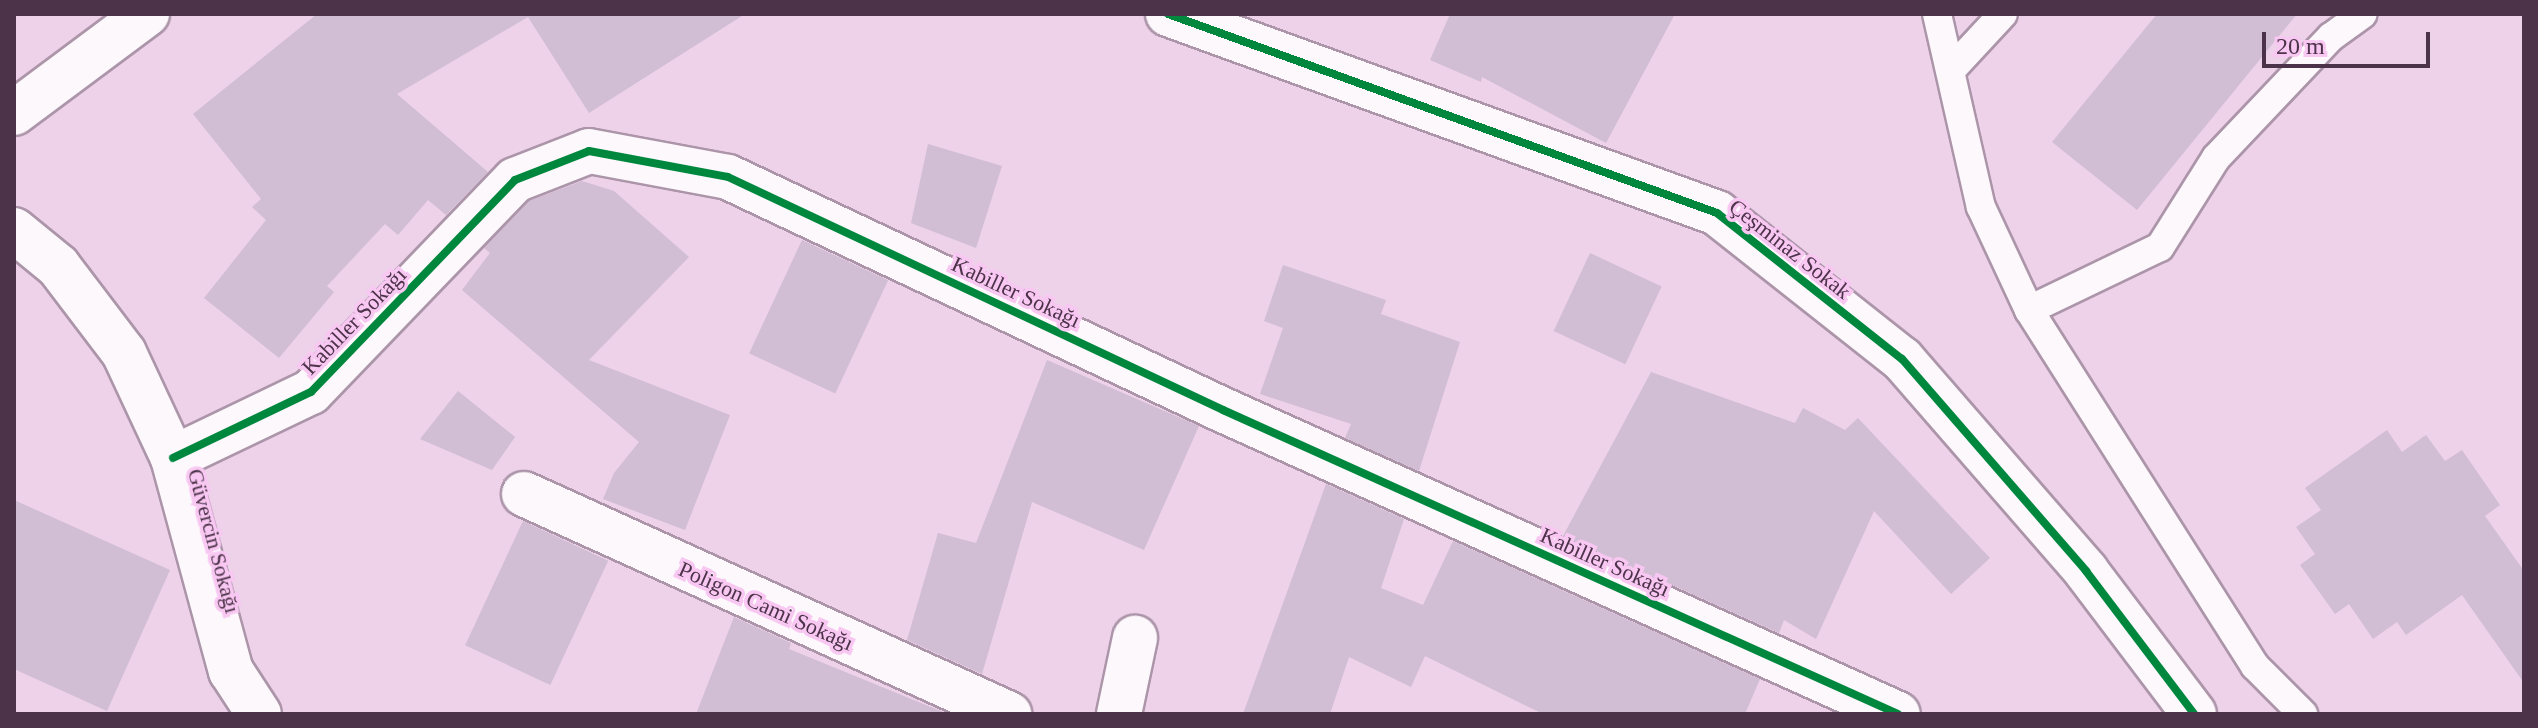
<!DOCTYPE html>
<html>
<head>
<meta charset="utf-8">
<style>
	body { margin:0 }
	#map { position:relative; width:2538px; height:728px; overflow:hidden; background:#edd2ea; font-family:Georgia,serif }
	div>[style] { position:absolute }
	.building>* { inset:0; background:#d1bdd4; transform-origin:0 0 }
	.roads { filter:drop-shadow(2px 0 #ac95a9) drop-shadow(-2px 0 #ac95a9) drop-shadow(0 2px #ac95a9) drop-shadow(0 -2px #ac95a9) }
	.lane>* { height:28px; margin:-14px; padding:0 14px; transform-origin:14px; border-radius:14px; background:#fcf8fc }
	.street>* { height:44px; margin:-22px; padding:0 22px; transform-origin:22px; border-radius:22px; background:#fcf8fc }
	.primary>* { height:44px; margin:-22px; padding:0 22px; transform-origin:22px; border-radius:22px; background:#fcf8fc }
	.cycleway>* { height:8px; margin:-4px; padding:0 4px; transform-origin:4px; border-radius:4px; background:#00873e }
	span { translate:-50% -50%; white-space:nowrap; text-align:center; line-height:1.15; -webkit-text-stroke:7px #f8c7f2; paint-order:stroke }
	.street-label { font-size:22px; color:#4c3349 }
	.frame { position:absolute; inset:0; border:16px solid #4c3349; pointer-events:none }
	.scale { position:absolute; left:2262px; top:32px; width:168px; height:36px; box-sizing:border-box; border:4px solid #4c3349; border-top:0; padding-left:10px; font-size:24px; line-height:28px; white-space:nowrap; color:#4c3349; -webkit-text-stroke:6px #f8c7f2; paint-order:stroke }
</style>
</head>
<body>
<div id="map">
	<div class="building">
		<i style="clip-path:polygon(317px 14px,745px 14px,589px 113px,528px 17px,397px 94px,488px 172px,446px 215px,428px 200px,398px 235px,385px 224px,327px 286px,334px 292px,279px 358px,204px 298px,266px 220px,252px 207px,261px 199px,193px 114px)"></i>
		<i style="clip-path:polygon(1450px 14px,1675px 14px,1606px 143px,1482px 77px,1481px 82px,1430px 60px)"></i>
		<i style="clip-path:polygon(2157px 14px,2297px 14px,2137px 210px,2052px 142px)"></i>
		<i style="clip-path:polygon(928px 144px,1002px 166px,976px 248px,911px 223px)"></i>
		<i style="clip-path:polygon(582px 181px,614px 191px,689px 257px,589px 360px,730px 415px,685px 530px,603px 499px,614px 473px,639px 442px,462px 290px,490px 253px,484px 248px,529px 201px)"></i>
		<i style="left:802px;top:240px;width:95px;height:125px;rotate:25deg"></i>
		<i style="left:1590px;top:253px;width:79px;height:86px;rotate:25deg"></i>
		<i style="clip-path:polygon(1283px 265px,1386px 300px,1381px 314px,1460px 342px,1419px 471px,1345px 438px,1351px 424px,1260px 394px,1283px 328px,1264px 321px)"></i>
		<i style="clip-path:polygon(1047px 360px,1199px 426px,1144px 550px,1032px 502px,982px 674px,907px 640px,938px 533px,976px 543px)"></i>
		<i style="clip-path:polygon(1651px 372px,1795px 423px,1803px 408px,1845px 430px,1858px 418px,1990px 558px,1951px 594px,1874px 511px,1816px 639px,1784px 620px,1779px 633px,1563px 536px)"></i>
		<i style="clip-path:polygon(458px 391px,515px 437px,492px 470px,420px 439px)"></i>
		<i style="clip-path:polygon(2387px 430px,2402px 452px,2426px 435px,2445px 461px,2462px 450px,2500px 505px,2485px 516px,2524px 571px,2524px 683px,2462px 595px,2406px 635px,2397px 622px,2373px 639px,2349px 604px,2335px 614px,2300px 565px,2315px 554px,2296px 527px,2321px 510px,2305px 488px)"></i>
		<i style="clip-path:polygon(1326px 484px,1404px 519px,1381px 588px,1423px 605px,1453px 541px,1760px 679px,1745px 714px,1543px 714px,1425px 656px,1411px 687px,1349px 657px,1330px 714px,1243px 714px)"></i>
		<i style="clip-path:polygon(14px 500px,170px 570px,107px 711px,14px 669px)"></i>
		<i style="left:523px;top:521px;width:94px;height:137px;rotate:25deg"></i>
		<i style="clip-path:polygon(734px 617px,791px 643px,789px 649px,948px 714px,696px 714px)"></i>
	</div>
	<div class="roads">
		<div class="lane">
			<i style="left:1937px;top:14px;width:198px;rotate:77.2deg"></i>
			<i style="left:1981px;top:207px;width:114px;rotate:65deg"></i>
			<i style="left:2029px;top:310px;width:422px;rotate:57.6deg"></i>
			<i style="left:2255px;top:666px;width:68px;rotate:45deg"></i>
			<i style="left:1951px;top:70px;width:76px;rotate:-47.1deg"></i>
			<i style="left:2029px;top:310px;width:145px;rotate:-25.7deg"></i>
			<i style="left:2160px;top:247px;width:105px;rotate:-57.8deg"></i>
			<i style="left:2216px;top:158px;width:167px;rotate:-46.5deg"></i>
			<i style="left:2331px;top:37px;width:39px;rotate:-36deg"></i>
		</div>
		<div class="street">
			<i style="left:1168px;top:14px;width:584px;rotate:19.92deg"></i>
			<i style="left:1717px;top:213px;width:236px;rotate:38.3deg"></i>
			<i style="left:1902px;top:359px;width:281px;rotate:49deg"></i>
			<i style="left:2086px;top:571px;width:179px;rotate:52.9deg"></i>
			<i style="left:14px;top:230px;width:57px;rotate:39.3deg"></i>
			<i style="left:58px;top:266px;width:109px;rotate:52.8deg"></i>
			<i style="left:124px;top:353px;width:116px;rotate:65deg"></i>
			<i style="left:173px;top:458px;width:221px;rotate:74.8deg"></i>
			<i style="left:231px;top:671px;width:51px;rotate:56.9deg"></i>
			<i style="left:173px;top:458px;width:153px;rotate:-25.6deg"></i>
			<i style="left:311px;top:392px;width:294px;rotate:-46.1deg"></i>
			<i style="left:515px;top:180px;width:79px;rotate:-21.4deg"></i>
			<i style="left:589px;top:151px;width:141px;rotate:10.6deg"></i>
			<i style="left:728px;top:177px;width:547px;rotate:25.21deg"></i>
			<i style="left:1223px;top:410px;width:740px;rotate:24.25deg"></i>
			<i style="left:524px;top:494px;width:533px;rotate:24.4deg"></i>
			<i style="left:1119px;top:714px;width:78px;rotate:-78.1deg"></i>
		</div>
		<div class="primary">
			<i style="left:14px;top:113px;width:166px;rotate:-36.7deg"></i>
		</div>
	</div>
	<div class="cycleway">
		<i style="left:1168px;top:14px;width:584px;rotate:19.92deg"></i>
		<i style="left:1717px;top:213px;width:236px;rotate:38.3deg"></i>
		<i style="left:1902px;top:359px;width:281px;rotate:49deg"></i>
		<i style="left:2086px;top:571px;width:179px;rotate:52.9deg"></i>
		<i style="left:173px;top:458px;width:153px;rotate:-25.6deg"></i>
		<i style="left:311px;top:392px;width:294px;rotate:-46.1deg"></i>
		<i style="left:515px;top:180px;width:79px;rotate:-21.4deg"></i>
		<i style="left:589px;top:151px;width:141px;rotate:10.6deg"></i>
		<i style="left:728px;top:177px;width:547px;rotate:25.21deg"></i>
		<i style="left:1223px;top:410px;width:740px;rotate:24.25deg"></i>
	</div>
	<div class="street-label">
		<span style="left:1790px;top:249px;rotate:38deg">Çeşminaz Sokak</span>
		<span style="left:1016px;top:292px;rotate:25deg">Kabiller Sokağı</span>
		<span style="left:354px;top:321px;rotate:-46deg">Kabiller Sokağı</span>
		<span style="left:214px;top:541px;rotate:75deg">Güvercin Sokağı</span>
		<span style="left:1605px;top:562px;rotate:24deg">Kabiller Sokağı</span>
		<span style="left:766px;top:606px;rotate:24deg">Poligon Cami Sokağı</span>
	</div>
	<div class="frame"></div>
	<div class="scale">20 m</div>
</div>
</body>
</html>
